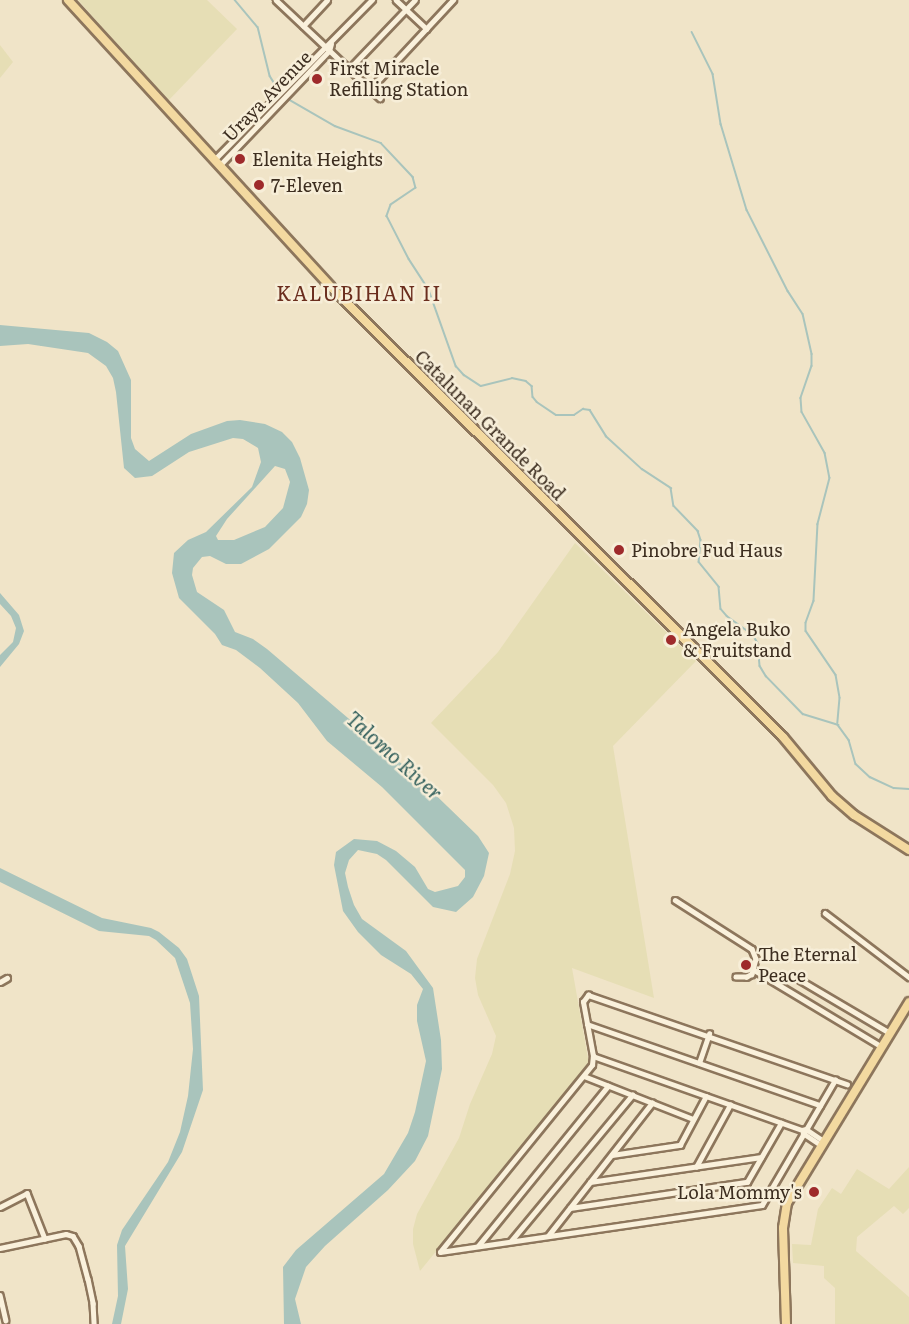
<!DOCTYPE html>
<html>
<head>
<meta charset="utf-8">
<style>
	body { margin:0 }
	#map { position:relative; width:909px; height:1324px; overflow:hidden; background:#f0e4c8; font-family:Literata,serif }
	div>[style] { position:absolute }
	.farmland>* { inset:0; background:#e6deb5 }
	.water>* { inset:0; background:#a9c4bc }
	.stream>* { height:1.5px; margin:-0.75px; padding:0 0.75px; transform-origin:0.75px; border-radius:0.75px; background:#a9c4bc }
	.roads { filter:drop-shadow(2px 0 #8d765c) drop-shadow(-2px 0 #8d765c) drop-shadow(0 2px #8d765c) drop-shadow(0 -2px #8d765c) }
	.street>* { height:4.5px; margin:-2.25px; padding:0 2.25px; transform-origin:2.25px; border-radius:2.25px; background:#faf1dc }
	.primary>* { height:8px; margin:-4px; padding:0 4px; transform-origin:4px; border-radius:4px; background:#f3d9a0 }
	.dots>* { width:16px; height:16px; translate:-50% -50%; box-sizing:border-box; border:3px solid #f7eed8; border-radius:50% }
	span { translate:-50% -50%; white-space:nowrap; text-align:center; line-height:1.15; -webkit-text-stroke:5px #f7eed8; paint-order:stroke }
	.poi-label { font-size:18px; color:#3d2e20 }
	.left { translate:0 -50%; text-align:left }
	.right { translate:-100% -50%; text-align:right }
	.street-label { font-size:18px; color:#3d2e20 }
	.neighbourhood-label { font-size:20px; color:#6b2e1e; letter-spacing:1.5px }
	.water-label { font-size:20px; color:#2f5d5a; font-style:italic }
</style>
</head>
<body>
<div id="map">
	<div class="farmland">
		<i style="clip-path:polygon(78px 0,207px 0,237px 29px,168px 101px)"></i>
		<i style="clip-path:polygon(0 45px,13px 62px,0 78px)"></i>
		<i style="clip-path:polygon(575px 543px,696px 661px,613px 746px,654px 998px,572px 968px,589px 1064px,420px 1271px,413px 1244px,413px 1229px,417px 1214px,459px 1138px,470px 1104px,492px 1054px,496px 1036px,478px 995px,475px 978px,477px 959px,510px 874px,515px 851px,514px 828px,506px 803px,493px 785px,431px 723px,498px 652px)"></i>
		<i style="clip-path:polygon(909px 1167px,909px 1208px,903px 1214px,894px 1206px,857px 1237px,856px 1251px,909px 1297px,909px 1324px,835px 1324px,835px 1288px,824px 1278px,824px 1266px,793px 1263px,792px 1244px,811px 1245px,818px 1209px,832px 1188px,841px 1194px,857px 1169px,889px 1189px)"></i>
	</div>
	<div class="water">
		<i style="clip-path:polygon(evenodd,0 325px,89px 333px,107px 342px,118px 351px,131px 380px,131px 438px,135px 449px,149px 461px,191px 434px,227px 421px,240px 420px,265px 424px,282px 432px,292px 442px,300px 458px,309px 490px,307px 504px,301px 517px,269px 549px,241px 564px,226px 564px,210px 556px,202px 557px,193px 568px,192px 575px,197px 592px,224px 610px,235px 632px,253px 639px,267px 649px,416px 776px,478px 836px,489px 853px,484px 876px,473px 897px,456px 912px,433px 907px,386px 860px,377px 854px,358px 850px,349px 860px,345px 873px,348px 887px,354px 905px,362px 919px,406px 951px,433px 988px,441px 1040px,442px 1069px,428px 1136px,415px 1161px,388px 1190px,325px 1246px,306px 1267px,295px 1299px,301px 1324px,284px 1324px,283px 1267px,296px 1250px,384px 1174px,408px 1133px,415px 1112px,426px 1061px,417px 1021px,417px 1005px,423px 989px,411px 974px,381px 955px,358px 932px,343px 911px,334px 865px,336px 852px,354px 839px,377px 841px,396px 851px,415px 867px,428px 889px,435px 892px,458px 886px,465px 877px,465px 870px,382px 787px,327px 741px,298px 703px,260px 668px,236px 650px,222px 645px,215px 634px,179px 598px,172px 573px,174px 553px,188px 540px,206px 532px,252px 487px,261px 462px,258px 448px,243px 439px,233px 438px,189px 452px,152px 476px,135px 478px,124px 468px,116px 392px,113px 378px,106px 366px,88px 353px,28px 344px,0 346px,0 325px,275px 466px,285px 469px,290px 482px,283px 508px,265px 527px,234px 540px,218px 540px,216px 536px,227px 519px,275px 466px)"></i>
		<i style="clip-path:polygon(0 593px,19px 615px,24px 631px,19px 644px,0 667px,0 655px,13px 642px,16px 628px,11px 616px,0 604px)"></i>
		<i style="clip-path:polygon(0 868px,102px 918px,151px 928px,159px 932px,179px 948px,187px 959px,199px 996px,203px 1090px,182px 1152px,125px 1246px,128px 1289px,121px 1324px,112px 1324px,118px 1296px,117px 1245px,122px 1230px,168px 1162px,180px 1132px,188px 1096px,193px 1049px,190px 1003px,175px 958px,156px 940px,149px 936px,99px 931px,0 882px)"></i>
	</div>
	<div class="stream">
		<i style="left:235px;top:0;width:35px;rotate:50deg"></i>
		<i style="left:258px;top:27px;width:50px;rotate:76.2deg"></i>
		<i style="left:270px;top:76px;width:15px;rotate:58deg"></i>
		<i style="left:692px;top:32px;width:47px;rotate:63.4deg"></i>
		<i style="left:713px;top:74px;width:51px;rotate:80.9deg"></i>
		<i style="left:721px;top:124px;width:90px;rotate:73.2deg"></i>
		<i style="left:747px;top:210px;width:91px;rotate:63.2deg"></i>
		<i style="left:788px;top:291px;width:27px;rotate:57deg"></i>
		<i style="left:803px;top:314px;width:41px;rotate:77.3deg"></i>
		<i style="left:812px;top:354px;width:12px;rotate:90deg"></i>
		<i style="left:812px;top:366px;width:34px;rotate:109deg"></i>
		<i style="left:801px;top:398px;width:14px;rotate:86deg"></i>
		<i style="left:802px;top:412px;width:47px;rotate:60.7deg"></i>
		<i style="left:825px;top:453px;width:25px;rotate:79deg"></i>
		<i style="left:830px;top:478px;width:48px;rotate:104.6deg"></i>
		<i style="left:818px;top:524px;width:77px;rotate:93deg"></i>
		<i style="left:814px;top:601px;width:23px;rotate:110deg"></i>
		<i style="left:806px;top:623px;width:8px;rotate:90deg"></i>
		<i style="left:806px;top:631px;width:53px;rotate:55.7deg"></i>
		<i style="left:836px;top:675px;width:23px;rotate:80deg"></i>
		<i style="left:840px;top:698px;width:25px;rotate:95deg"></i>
		<i style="left:288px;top:99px;width:54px;rotate:29.9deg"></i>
		<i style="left:335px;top:126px;width:49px;rotate:20.3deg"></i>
		<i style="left:381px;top:143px;width:47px;rotate:46.7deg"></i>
		<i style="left:413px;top:177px;width:11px;rotate:75deg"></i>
		<i style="left:416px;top:188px;width:30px;rotate:146deg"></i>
		<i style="left:391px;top:205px;width:12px;rotate:110deg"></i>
		<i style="left:387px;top:216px;width:48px;rotate:62.9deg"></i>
		<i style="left:409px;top:259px;width:37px;rotate:57deg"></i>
		<i style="left:429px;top:290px;width:81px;rotate:70.4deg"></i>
		<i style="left:456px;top:366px;width:12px;rotate:48deg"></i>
		<i style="left:464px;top:375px;width:20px;rotate:33deg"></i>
		<i style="left:481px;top:386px;width:32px;rotate:-14deg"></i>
		<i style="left:512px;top:378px;width:14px;rotate:12deg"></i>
		<i style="left:526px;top:381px;width:8px;rotate:40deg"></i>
		<i style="left:532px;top:386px;width:11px;rotate:85deg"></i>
		<i style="left:533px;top:397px;width:6px;rotate:51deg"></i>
		<i style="left:537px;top:402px;width:23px;rotate:34deg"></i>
		<i style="left:556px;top:415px;width:18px"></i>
		<i style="left:574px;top:415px;width:11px;rotate:-34deg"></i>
		<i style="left:583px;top:409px;width:7px;rotate:8deg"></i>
		<i style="left:590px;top:410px;width:31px;rotate:58deg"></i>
		<i style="left:606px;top:436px;width:49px;rotate:42.5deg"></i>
		<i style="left:642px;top:469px;width:35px;rotate:33deg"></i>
		<i style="left:671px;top:488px;width:18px;rotate:81deg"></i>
		<i style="left:674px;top:506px;width:35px;rotate:46deg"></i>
		<i style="left:698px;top:531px;width:9px;rotate:72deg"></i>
		<i style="left:701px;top:540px;width:22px;rotate:95deg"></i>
		<i style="left:699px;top:562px;width:32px;rotate:51deg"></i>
		<i style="left:719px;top:587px;width:22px;rotate:85deg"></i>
		<i style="left:721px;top:609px;width:9px;rotate:49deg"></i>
		<i style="left:727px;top:616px;width:32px;rotate:36deg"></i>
		<i style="left:753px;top:635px;width:9px;rotate:58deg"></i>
		<i style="left:758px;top:643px;width:23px;rotate:85deg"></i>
		<i style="left:760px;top:666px;width:12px;rotate:59deg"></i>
		<i style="left:766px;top:676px;width:53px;rotate:45.8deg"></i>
		<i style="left:803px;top:714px;width:37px;rotate:17deg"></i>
		<i style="left:838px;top:725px;width:19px;rotate:54deg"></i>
		<i style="left:849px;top:740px;width:25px;rotate:74deg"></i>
		<i style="left:856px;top:764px;width:19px;rotate:43deg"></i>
		<i style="left:870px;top:777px;width:26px;rotate:25deg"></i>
		<i style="left:894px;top:788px;width:15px;rotate:4deg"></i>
	</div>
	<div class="roads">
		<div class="street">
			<i style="left:276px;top:0;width:143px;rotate:43.3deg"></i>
			<i style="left:396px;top:0;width:42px;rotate:43.1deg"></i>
			<i style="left:303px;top:26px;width:35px;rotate:-47deg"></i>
			<i style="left:349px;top:69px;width:95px;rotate:-46.3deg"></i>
			<i style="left:370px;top:89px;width:122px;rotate:-47deg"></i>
			<i style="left:214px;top:160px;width:225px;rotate:-45.4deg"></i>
			<i style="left:219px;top:166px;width:159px;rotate:-46.3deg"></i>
			<i style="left:329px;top:51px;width:7px;rotate:-74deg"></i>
			<i style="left:675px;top:900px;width:91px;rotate:32.5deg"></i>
			<i style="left:752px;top:949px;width:11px;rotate:68deg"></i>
			<i style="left:756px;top:959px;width:16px;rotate:105deg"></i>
			<i style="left:752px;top:974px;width:6px;rotate:149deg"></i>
			<i style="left:747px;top:977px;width:11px;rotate:180deg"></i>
			<i style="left:825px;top:913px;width:106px;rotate:37.3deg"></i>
			<i style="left:754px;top:970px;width:149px;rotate:31deg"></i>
			<i style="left:800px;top:980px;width:104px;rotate:30.5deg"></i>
			<i style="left:0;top:982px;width:8px;rotate:-30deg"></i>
			<i style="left:587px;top:1024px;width:247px;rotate:19.2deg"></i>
			<i style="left:593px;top:1056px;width:222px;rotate:19.5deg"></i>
			<i style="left:802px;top:1130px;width:4px;rotate:-14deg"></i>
			<i style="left:806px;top:1129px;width:22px;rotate:34deg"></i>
			<i style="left:699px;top:1063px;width:31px;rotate:-71deg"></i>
			<i style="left:584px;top:1076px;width:117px;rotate:21.5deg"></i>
			<i style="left:803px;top:1133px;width:22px;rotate:34deg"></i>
			<i style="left:612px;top:1155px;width:69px;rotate:-8.4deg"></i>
			<i style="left:680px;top:1145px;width:55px;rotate:-62deg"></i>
			<i style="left:696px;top:1167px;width:71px;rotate:-61.3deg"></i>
			<i style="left:590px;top:1182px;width:173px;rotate:-8.3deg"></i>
			<i style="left:0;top:1207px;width:30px;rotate:-27deg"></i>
			<i style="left:27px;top:1193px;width:49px;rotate:68.6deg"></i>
			<i style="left:570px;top:1208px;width:179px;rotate:-8.4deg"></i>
			<i style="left:747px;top:1182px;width:68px;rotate:-60deg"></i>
			<i style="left:548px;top:1236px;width:169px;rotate:-52deg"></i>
			<i style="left:511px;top:1241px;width:190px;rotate:-50.3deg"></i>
			<i style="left:478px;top:1246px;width:206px;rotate:-50.9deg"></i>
			<i style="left:0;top:1248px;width:67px;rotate:-12deg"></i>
			<i style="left:66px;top:1234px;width:7px;rotate:16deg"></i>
			<i style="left:73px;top:1236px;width:12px;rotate:59deg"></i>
			<i style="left:79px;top:1246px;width:34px;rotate:75deg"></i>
			<i style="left:88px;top:1279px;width:25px;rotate:78deg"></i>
			<i style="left:93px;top:1303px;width:21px;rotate:87deg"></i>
			<i style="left:440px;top:1252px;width:241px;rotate:-50.9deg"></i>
			<i style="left:592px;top:1065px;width:9px;rotate:-84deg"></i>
			<i style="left:593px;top:1056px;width:55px;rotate:-100.5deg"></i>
			<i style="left:583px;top:1002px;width:9px;rotate:-54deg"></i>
			<i style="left:588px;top:995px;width:274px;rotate:19deg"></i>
			<i style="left:440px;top:1252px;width:325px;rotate:-8.3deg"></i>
			<i style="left:762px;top:1205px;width:145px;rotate:-59.7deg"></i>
			<i style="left:0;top:1295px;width:26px;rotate:77deg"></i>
		</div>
		<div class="primary">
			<i style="left:68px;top:0;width:389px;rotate:47.5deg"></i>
			<i style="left:331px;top:287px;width:638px;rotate:44.87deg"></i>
			<i style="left:783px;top:737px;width:77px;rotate:50.3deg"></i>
			<i style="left:832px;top:796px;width:29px;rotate:41deg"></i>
			<i style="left:854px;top:815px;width:65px;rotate:32.5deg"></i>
			<i style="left:786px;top:1324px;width:96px;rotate:-91.8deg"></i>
			<i style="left:783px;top:1228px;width:25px;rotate:-81deg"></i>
			<i style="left:787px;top:1203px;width:235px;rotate:-58.7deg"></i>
		</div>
	</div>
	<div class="dots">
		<i style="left:317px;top:79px;background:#9e2a2b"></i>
		<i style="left:240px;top:159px;background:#9e2a2b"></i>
		<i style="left:259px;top:185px;background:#9e2a2b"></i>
		<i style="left:619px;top:550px;background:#9e2a2b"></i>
		<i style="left:671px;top:640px;background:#9e2a2b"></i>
		<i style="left:746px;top:965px;background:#9e2a2b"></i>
		<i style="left:814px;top:1192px;background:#9e2a2b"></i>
	</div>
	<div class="poi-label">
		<span class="left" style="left:329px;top:79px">First Miracle<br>Refilling Station</span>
		<span class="left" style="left:252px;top:159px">Elenita Heights</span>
		<span class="left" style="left:271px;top:185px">7-Eleven</span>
		<span class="left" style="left:631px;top:550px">Pinobre Fud Haus</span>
		<span class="left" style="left:683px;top:640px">Angela Buko<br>&amp; Fruitstand</span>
		<span class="left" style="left:758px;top:965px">The Eternal<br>Peace</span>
		<span class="right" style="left:802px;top:1192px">Lola Mommy's</span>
	</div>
	<div class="street-label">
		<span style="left:267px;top:96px;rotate:-46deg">Uraya Avenue</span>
		<span style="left:490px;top:425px;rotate:45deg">Catalunan Grande Road</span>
	</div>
	<div class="neighbourhood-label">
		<span style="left:359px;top:292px">KALUBIHAN II</span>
	</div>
	<div class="water-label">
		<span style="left:395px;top:755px;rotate:42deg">Talomo River</span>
	</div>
</div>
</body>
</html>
